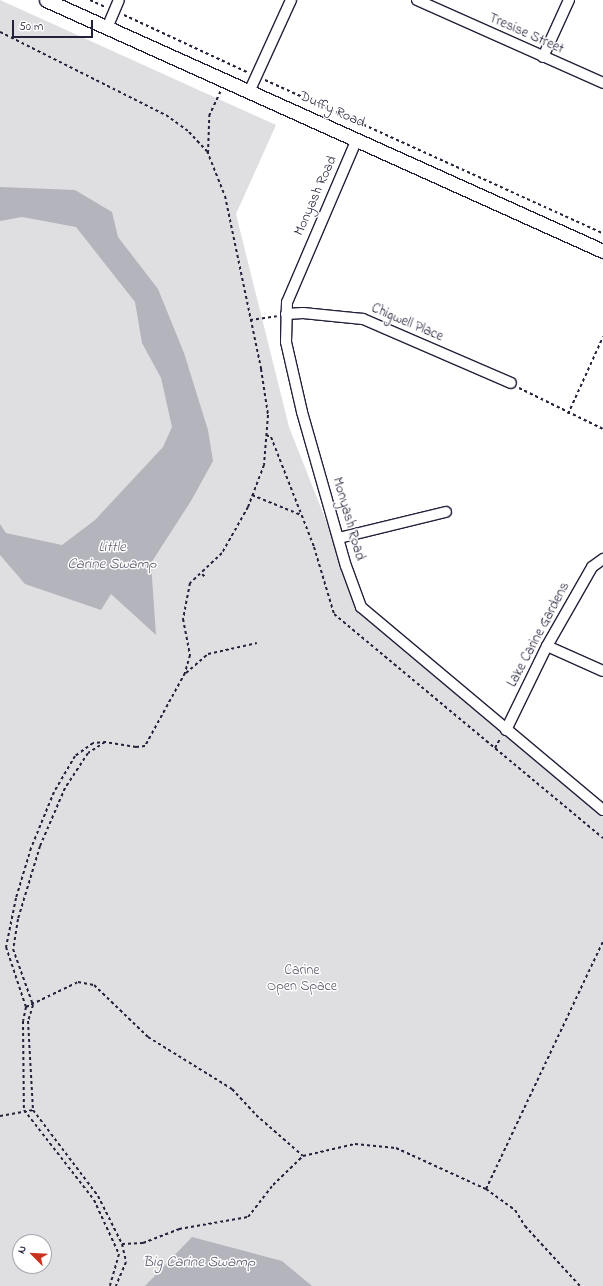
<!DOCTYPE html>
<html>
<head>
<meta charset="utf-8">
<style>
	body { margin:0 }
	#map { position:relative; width:603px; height:1286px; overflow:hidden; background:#fff; font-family:"Indie Flower",sans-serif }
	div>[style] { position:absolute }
	.green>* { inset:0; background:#dfdfe2 }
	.water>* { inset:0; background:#b4b4bc }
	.path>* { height:2px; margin-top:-1px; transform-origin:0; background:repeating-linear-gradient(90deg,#22223b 0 3px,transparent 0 6px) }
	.roads { filter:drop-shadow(1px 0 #22223b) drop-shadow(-1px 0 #22223b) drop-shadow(0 1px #22223b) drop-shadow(0 -1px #22223b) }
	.street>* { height:10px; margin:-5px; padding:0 5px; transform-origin:5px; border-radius:5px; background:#fff }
	.secondary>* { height:13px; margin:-6.5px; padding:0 6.5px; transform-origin:6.5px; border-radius:6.5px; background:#fff }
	span { translate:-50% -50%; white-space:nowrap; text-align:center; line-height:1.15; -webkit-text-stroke:3px #fff; paint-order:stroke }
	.street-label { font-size:14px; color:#22223b }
	.park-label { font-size:14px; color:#5b5b6d }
	.water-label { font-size:15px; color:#5c5c6f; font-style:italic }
	.north { position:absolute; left:12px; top:1234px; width:40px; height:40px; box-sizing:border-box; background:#fff; border:1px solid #a7a7b1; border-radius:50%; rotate:294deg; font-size:11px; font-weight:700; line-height:16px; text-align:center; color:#22223b }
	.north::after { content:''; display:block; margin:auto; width:14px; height:18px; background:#c8321e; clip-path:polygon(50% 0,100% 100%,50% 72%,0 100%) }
	.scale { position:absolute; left:12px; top:20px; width:81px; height:18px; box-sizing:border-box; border:2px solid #22223b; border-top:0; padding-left:5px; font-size:12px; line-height:14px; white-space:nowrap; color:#22223b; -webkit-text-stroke:3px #fff; paint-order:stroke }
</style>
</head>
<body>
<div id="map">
	<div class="green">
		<i style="clip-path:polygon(evenodd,0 0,276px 125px,236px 214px,289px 427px,362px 612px,603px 817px,603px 1286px,0 1286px,0 0,20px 1242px,44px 1242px,44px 1266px,20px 1266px,20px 1242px)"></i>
	</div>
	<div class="water">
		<i style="clip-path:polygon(0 187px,75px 190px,112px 212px,118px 237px,158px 289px,184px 353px,208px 430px,213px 461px,191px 501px,151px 563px,156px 635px,111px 594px,101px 610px,25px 584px,0 555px,0 524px,6px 533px,62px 545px,95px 520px,163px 447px,172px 427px,161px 378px,142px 343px,135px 302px,76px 227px,22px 217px,0 221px)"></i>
		<i style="clip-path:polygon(192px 1237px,282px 1261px,312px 1286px,145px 1286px)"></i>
	</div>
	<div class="path">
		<i style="left:90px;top:0;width:17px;rotate:25deg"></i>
		<i style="left:124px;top:15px;width:136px;rotate:24.9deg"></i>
		<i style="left:0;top:32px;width:186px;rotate:26.6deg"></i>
		<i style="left:166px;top:115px;width:29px;rotate:36deg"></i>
		<i style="left:189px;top:132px;width:26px;rotate:47deg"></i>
		<i style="left:207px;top:151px;width:48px;rotate:68.2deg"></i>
		<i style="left:225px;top:196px;width:177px;rotate:78.2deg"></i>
		<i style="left:261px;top:369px;width:47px;rotate:81.3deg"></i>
		<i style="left:268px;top:415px;width:50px;rotate:94.6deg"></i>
		<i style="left:264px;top:465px;width:45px;rotate:110.9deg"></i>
		<i style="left:248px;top:507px;width:53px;rotate:119.5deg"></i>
		<i style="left:222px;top:553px;width:44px;rotate:136.8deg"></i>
		<i style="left:190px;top:583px;width:37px;rotate:101deg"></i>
		<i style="left:183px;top:619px;width:37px;rotate:79deg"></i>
		<i style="left:190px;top:655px;width:19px;rotate:106deg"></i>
		<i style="left:185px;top:673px;width:83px;rotate:118.7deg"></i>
		<i style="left:145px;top:746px;width:9px;rotate:174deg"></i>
		<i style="left:136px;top:747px;width:30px;rotate:-171deg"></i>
		<i style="left:106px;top:742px;width:13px;rotate:176deg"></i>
		<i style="left:93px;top:743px;width:22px;rotate:144deg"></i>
		<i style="left:75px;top:756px;width:42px;rotate:120.3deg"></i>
		<i style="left:54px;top:792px;width:61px;rotate:112.3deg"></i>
		<i style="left:31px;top:848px;width:52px;rotate:106.7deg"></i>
		<i style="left:16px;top:898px;width:50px;rotate:101.5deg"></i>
		<i style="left:6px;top:947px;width:63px;rotate:71.6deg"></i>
		<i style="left:26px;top:1007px;width:14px;rotate:102deg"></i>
		<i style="left:23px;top:1021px;width:89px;rotate:89.4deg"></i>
		<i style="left:24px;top:1110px;width:114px;rotate:52.1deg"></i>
		<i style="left:94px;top:1200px;width:60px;rotate:65.2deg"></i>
		<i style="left:119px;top:1254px;width:33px;rotate:106deg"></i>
		<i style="left:265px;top:80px;width:371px;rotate:24.4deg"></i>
		<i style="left:208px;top:153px;width:37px;rotate:-88deg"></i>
		<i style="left:209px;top:116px;width:29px;rotate:-65deg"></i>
		<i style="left:250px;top:320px;width:27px;rotate:-8deg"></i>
		<i style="left:519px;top:388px;width:93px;rotate:26deg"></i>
		<i style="left:568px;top:414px;width:85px;rotate:-65.6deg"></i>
		<i style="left:266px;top:435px;width:5px;rotate:22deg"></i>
		<i style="left:271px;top:437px;width:118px;rotate:68.6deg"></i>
		<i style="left:314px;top:547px;width:70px;rotate:73.4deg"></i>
		<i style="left:334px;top:614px;width:350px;rotate:39.8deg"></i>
		<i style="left:252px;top:495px;width:53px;rotate:22.2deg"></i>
		<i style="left:202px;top:574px;width:4px;rotate:45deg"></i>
		<i style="left:186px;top:673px;width:29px;rotate:-41deg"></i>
		<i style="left:208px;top:654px;width:50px;rotate:-12.7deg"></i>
		<i style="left:105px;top:742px;width:20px;rotate:147deg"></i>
		<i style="left:88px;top:753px;width:42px;rotate:123.3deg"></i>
		<i style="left:65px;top:788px;width:63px;rotate:113.3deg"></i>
		<i style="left:40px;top:846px;width:76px;rotate:106.8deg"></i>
		<i style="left:18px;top:919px;width:30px;rotate:99deg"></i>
		<i style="left:13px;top:949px;width:59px;rotate:70.3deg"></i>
		<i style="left:33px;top:1005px;width:17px;rotate:107deg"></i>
		<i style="left:28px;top:1021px;width:89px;rotate:86.8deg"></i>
		<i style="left:33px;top:1110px;width:108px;rotate:52.9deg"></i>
		<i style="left:98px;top:1196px;width:54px;rotate:63.4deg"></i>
		<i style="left:122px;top:1244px;width:18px;rotate:77deg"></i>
		<i style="left:126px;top:1262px;width:26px;rotate:113deg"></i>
		<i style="left:495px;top:748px;width:10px;rotate:-61deg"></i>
		<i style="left:26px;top:1007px;width:58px;rotate:-25.7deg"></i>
		<i style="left:78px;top:982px;width:16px;rotate:11deg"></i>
		<i style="left:94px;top:985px;width:75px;rotate:43.9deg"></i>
		<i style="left:148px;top:1037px;width:99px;rotate:31.8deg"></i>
		<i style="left:232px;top:1089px;width:35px;rotate:47deg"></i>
		<i style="left:256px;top:1115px;width:62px;rotate:41.1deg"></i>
		<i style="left:303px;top:1156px;width:53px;rotate:-13deg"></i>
		<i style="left:355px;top:1144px;width:41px;rotate:5.6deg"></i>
		<i style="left:396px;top:1148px;width:99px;rotate:24.5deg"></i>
		<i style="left:486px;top:1189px;width:36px;rotate:36deg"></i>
		<i style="left:515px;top:1210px;width:19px;rotate:58deg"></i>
		<i style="left:525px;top:1226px;width:81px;rotate:47.5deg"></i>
		<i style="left:0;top:1116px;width:34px;rotate:-10deg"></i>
		<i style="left:486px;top:1189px;width:273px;rotate:-64.7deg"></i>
		<i style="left:122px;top:1244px;width:21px;rotate:-3deg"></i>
		<i style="left:143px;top:1243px;width:39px;rotate:-21deg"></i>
		<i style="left:179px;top:1229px;width:70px;rotate:-9.9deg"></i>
		<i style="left:248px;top:1217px;width:41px;rotate:-52deg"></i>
		<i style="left:273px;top:1185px;width:42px;rotate:-44deg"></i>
	</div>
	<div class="roads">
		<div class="street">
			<i style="left:417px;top:0;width:204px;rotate:24deg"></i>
			<i style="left:107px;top:28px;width:30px;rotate:-67deg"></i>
			<i style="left:543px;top:57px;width:63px;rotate:-65.5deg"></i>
			<i style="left:250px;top:90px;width:99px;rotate:-65.5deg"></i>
			<i style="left:357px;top:139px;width:177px;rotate:113.2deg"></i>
			<i style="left:287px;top:302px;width:40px;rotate:91.4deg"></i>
			<i style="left:286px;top:342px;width:72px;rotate:77.1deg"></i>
			<i style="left:302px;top:412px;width:160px;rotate:74.1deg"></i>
			<i style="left:346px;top:566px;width:44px;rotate:69.9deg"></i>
			<i style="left:361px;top:607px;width:316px;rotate:40deg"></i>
			<i style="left:286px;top:314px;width:17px;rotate:-3deg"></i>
			<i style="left:303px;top:313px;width:60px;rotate:5.7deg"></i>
			<i style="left:363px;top:319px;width:161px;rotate:23.4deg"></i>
			<i style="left:339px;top:538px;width:110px;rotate:-13.7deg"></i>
			<i style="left:547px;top:646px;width:61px;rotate:24.1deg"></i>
			<i style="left:506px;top:730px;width:93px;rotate:-64deg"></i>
			<i style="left:547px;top:646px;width:91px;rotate:-60.3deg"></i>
			<i style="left:592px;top:567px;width:14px;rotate:-36deg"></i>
		</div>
		<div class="secondary">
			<i style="left:46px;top:0;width:611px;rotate:24.26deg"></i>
		</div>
	</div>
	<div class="street-label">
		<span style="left:526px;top:34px;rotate:24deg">Tresise Street</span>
		<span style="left:332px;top:110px;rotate:24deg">Duffy Road</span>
		<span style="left:316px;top:196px;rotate:-66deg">Monyash Road</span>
		<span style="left:407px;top:323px;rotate:23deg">Chigwell Place</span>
		<span style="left:348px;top:519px;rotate:74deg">Monyash Road</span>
		<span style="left:539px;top:635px;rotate:-62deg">Lake Carine Gardens</span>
	</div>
	<div class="park-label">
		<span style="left:302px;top:979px">Carine<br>Open Space</span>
	</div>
	<div class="water-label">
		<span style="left:112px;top:556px">Little<br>Carine Swamp</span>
		<span style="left:199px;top:1263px">Big Carine Swamp</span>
	</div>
	<div class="north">N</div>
	<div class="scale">50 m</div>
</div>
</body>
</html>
